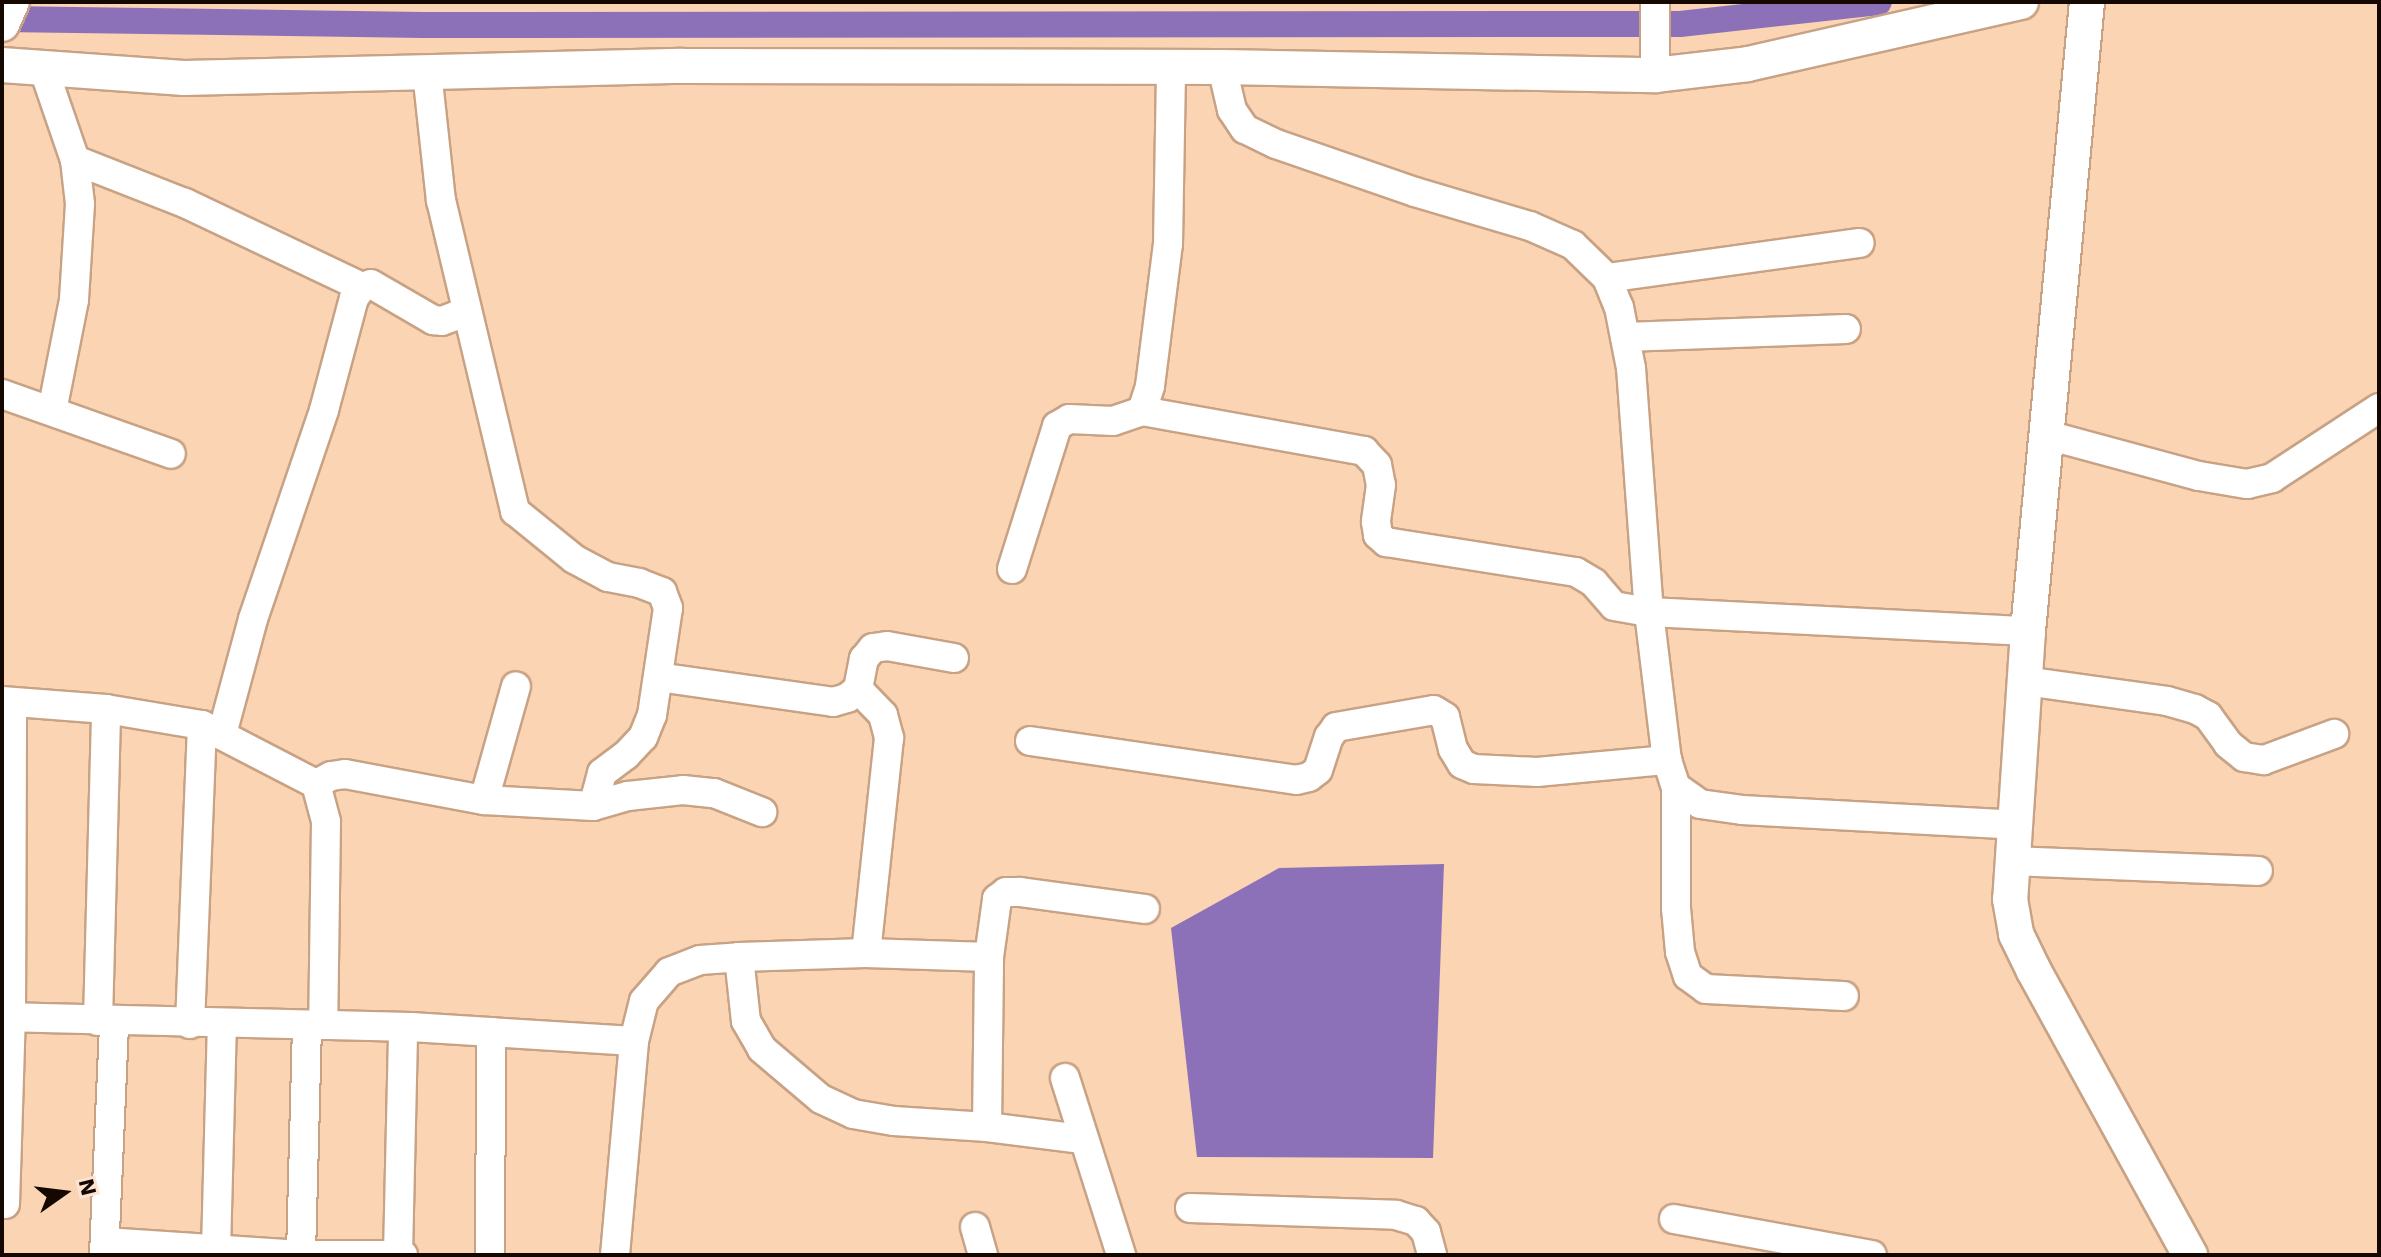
<!DOCTYPE html>
<html>
<head>
<meta charset="utf-8">
<style>
	body { margin:0 }
	#map { position:relative; width:2381px; height:1257px; overflow:hidden; background:#fbd4b4; font-family:"Work Sans",sans-serif }
	div>[style] { position:absolute }
	.water>* { inset:0; background:#8c71b8 }
	.canal>* { height:26px; margin:-13px; padding:0 13px; transform-origin:13px; border-radius:13px; background:#8c71b8 }
	.roads { filter:drop-shadow(2px 0 #c7a284) drop-shadow(-2px 0 #c7a284) drop-shadow(0 2px #c7a284) drop-shadow(0 -2px #c7a284) }
	.minor>* { height:28px; margin:-14px; padding:0 14px; transform-origin:14px; border-radius:14px; background:#fff }
	.tertiary>* { height:34px; margin:-17px; padding:0 17px; transform-origin:17px; border-radius:17px; background:#fff }
	span { translate:-50% -50%; white-space:nowrap; text-align:center; line-height:1.15; -webkit-text-stroke:8px #fce4d1; paint-order:stroke }
	.frame { position:absolute; inset:0; border:4px solid #140801; pointer-events:none }
	.north { position:absolute; left:24px; top:1153px; width:80px; height:80px; -webkit-text-stroke:6px #fce4d1; paint-order:stroke; rotate:76deg; font-size:22px; font-weight:700; line-height:32px; text-align:center; color:#140801 }
	.north::after { content:''; display:block; margin:auto; width:28px; height:36px; background:#140801; clip-path:polygon(50% 0,100% 100%,50% 72%,0 100%) }
</style>
</head>
<body>
<div id="map">
	<div class="water">
		<i style="clip-path:polygon(1444px 864px,1433px 1158px,1197px 1157px,1171px 928px,1279px 868px)"></i>
	</div>
	<div class="canal">
		<i style="left:2px;top:19px;width:421px;rotate:0.8deg"></i>
		<i style="left:423px;top:25px;width:1257px;rotate:-0.05deg"></i>
		<i style="left:1680px;top:24px;width:200px;rotate:-6.3deg"></i>
	</div>
	<div class="roads">
		<div class="minor">
			<i style="left:1222px;top:67px;width:44px;rotate:76.9deg"></i>
			<i style="left:1232px;top:110px;width:23px;rotate:56deg"></i>
			<i style="left:1245px;top:129px;width:34px;rotate:26deg"></i>
			<i style="left:1276px;top:144px;width:147px;rotate:19.1deg"></i>
			<i style="left:1415px;top:192px;width:120px;rotate:16.5deg"></i>
			<i style="left:1530px;top:226px;width:47px;rotate:23.8deg"></i>
			<i style="left:1573px;top:245px;width:47px;rotate:44.1deg"></i>
			<i style="left:1607px;top:278px;width:31px;rotate:68deg"></i>
			<i style="left:1619px;top:307px;width:62px;rotate:78.9deg"></i>
			<i style="left:1631px;top:368px;width:245px;rotate:85.8deg"></i>
			<i style="left:1649px;top:612px;width:149px;rotate:83.1deg"></i>
			<i style="left:1667px;top:760px;width:28px;rotate:72deg"></i>
			<i style="left:1676px;top:787px;width:29px;rotate:35deg"></i>
			<i style="left:1700px;top:804px;width:42px;rotate:8.1deg"></i>
			<i style="left:1742px;top:810px;width:274px;rotate:3.1deg"></i>
			<i style="left:44px;top:70px;width:95px;rotate:71deg"></i>
			<i style="left:75px;top:160px;width:44px;rotate:83.5deg"></i>
			<i style="left:80px;top:204px;width:96px;rotate:93.6deg"></i>
			<i style="left:74px;top:300px;width:113px;rotate:101.2deg"></i>
			<i style="left:427px;top:72px;width:129px;rotate:83.8deg"></i>
			<i style="left:441px;top:200px;width:320px;rotate:76.6deg"></i>
			<i style="left:515px;top:511px;width:76px;rotate:39.1deg"></i>
			<i style="left:574px;top:559px;width:38px;rotate:28deg"></i>
			<i style="left:608px;top:577px;width:32px;rotate:11deg"></i>
			<i style="left:639px;top:583px;width:25px;rotate:21deg"></i>
			<i style="left:662px;top:592px;width:17px;rotate:69deg"></i>
			<i style="left:668px;top:608px;width:108px;rotate:98.5deg"></i>
			<i style="left:652px;top:715px;width:24px;rotate:112deg"></i>
			<i style="left:643px;top:737px;width:25px;rotate:133deg"></i>
			<i style="left:626px;top:755px;width:30px;rotate:143deg"></i>
			<i style="left:602px;top:773px;width:34px;rotate:105deg"></i>
			<i style="left:1655px;top:75px;width:73px;rotate:-90deg"></i>
			<i style="left:75px;top:160px;width:118px;rotate:21.4deg"></i>
			<i style="left:185px;top:203px;width:196px;rotate:25.4deg"></i>
			<i style="left:1607px;top:278px;width:255px;rotate:-7.9deg"></i>
			<i style="left:1625px;top:337px;width:221px;rotate:-2.1deg"></i>
			<i style="left:2px;top:394px;width:179px;rotate:19.5deg"></i>
			<i style="left:1142px;top:411px;width:226px;rotate:10.2deg"></i>
			<i style="left:1364px;top:451px;width:19px;rotate:47deg"></i>
			<i style="left:1377px;top:465px;width:20px;rotate:79deg"></i>
			<i style="left:1381px;top:485px;width:37px;rotate:98deg"></i>
			<i style="left:1376px;top:522px;width:13px;rotate:81deg"></i>
			<i style="left:1378px;top:535px;width:11px;rotate:41deg"></i>
			<i style="left:1386px;top:542px;width:192px;rotate:9deg"></i>
			<i style="left:1576px;top:572px;width:21px;rotate:31deg"></i>
			<i style="left:1594px;top:583px;width:30px;rotate:49deg"></i>
			<i style="left:1614px;top:606px;width:36px;rotate:10deg"></i>
			<i style="left:1649px;top:612px;width:379px;rotate:2.9deg"></i>
			<i style="left:2047px;top:435px;width:157px;rotate:15.1deg"></i>
			<i style="left:2199px;top:476px;width:49px;rotate:9.5deg"></i>
			<i style="left:2247px;top:484px;width:26px;rotate:-13deg"></i>
			<i style="left:2272px;top:478px;width:128px;rotate:-33.2deg"></i>
			<i style="left:1012px;top:569px;width:150px;rotate:-72.5deg"></i>
			<i style="left:1057px;top:426px;width:14px;rotate:-30deg"></i>
			<i style="left:1069px;top:419px;width:44px;rotate:2.6deg"></i>
			<i style="left:1113px;top:421px;width:31px;rotate:-19deg"></i>
			<i style="left:1142px;top:411px;width:26px;rotate:-72deg"></i>
			<i style="left:1150px;top:386px;width:143px;rotate:-82.8deg"></i>
			<i style="left:1168px;top:244px;width:177px;rotate:-89deg"></i>
			<i style="left:658px;top:677px;width:177px;rotate:8.1deg"></i>
			<i style="left:833px;top:702px;width:15px;rotate:-16deg"></i>
			<i style="left:847px;top:698px;width:14px;rotate:-39deg"></i>
			<i style="left:858px;top:689px;width:31px;rotate:-79deg"></i>
			<i style="left:864px;top:659px;width:14px;rotate:-51deg"></i>
			<i style="left:873px;top:648px;width:14px;rotate:-8deg"></i>
			<i style="left:887px;top:646px;width:68px;rotate:10.2deg"></i>
			<i style="left:2025px;top:681px;width:143px;rotate:8deg"></i>
			<i style="left:2167px;top:701px;width:29px;rotate:16deg"></i>
			<i style="left:2195px;top:709px;width:15px;rotate:28deg"></i>
			<i style="left:2208px;top:716px;width:34px;rotate:54deg"></i>
			<i style="left:2228px;top:744px;width:21px;rotate:39deg"></i>
			<i style="left:2244px;top:757px;width:20px;rotate:9deg"></i>
			<i style="left:2264px;top:760px;width:75px;rotate:-20.4deg"></i>
			<i style="left:858px;top:689px;width:36px;rotate:46deg"></i>
			<i style="left:883px;top:715px;width:24px;rotate:75deg"></i>
			<i style="left:889px;top:738px;width:216px;rotate:96.1deg"></i>
			<i style="left:2px;top:701px;width:104px;rotate:4.4deg"></i>
			<i style="left:106px;top:709px;width:97px;rotate:9.5deg"></i>
			<i style="left:202px;top:725px;width:128px;rotate:27.4deg"></i>
			<i style="left:316px;top:784px;width:39px;rotate:75deg"></i>
			<i style="left:326px;top:822px;width:203px;rotate:90.8deg"></i>
			<i style="left:222px;top:734px;width:119px;rotate:-74.9deg"></i>
			<i style="left:253px;top:619px;width:221px;rotate:-71.2deg"></i>
			<i style="left:324px;top:410px;width:116px;rotate:-75deg"></i>
			<i style="left:354px;top:298px;width:14px;rotate:-54deg"></i>
			<i style="left:362px;top:287px;width:9px;rotate:-18deg"></i>
			<i style="left:371px;top:284px;width:72px;rotate:30.1deg"></i>
			<i style="left:433px;top:320px;width:9px;rotate:6deg"></i>
			<i style="left:442px;top:321px;width:26px;rotate:-21deg"></i>
			<i style="left:1030px;top:741px;width:269px;rotate:8.3deg"></i>
			<i style="left:1296px;top:780px;width:13px;rotate:-13deg"></i>
			<i style="left:1309px;top:777px;width:11px;rotate:-38deg"></i>
			<i style="left:1318px;top:770px;width:35px;rotate:-72deg"></i>
			<i style="left:1329px;top:737px;width:12px;rotate:-55deg"></i>
			<i style="left:1336px;top:727px;width:99px;rotate:-9.8deg"></i>
			<i style="left:1434px;top:710px;width:13px;rotate:32deg"></i>
			<i style="left:1445px;top:717px;width:33px;rotate:76deg"></i>
			<i style="left:1453px;top:749px;width:17px;rotate:59deg"></i>
			<i style="left:1462px;top:764px;width:13px;rotate:23deg"></i>
			<i style="left:1474px;top:769px;width:63px;rotate:2.7deg"></i>
			<i style="left:1537px;top:772px;width:131px;rotate:-5.3deg"></i>
			<i style="left:316px;top:784px;width:17px;rotate:-28deg"></i>
			<i style="left:331px;top:776px;width:14px;rotate:-8deg"></i>
			<i style="left:345px;top:774px;width:141px;rotate:10.6deg"></i>
			<i style="left:484px;top:800px;width:109px;rotate:3.2deg"></i>
			<i style="left:593px;top:806px;width:36px;rotate:-16deg"></i>
			<i style="left:628px;top:796px;width:55px;rotate:-6.2deg"></i>
			<i style="left:683px;top:790px;width:31px;rotate:6deg"></i>
			<i style="left:714px;top:793px;width:52px;rotate:21.6deg"></i>
			<i style="left:1676px;top:787px;width:121px;rotate:90deg"></i>
			<i style="left:1676px;top:908px;width:44px;rotate:84.8deg"></i>
			<i style="left:1680px;top:952px;width:25px;rotate:72deg"></i>
			<i style="left:1688px;top:976px;width:22px;rotate:36deg"></i>
			<i style="left:1706px;top:989px;width:138px;rotate:2.9deg"></i>
			<i style="left:484px;top:800px;width:118px;rotate:-74.3deg"></i>
			<i style="left:2013px;top:861px;width:245px;rotate:2.3deg"></i>
			<i style="left:739px;top:957px;width:64px;rotate:83.8deg"></i>
			<i style="left:746px;top:1021px;width:32px;rotate:60deg"></i>
			<i style="left:762px;top:1049px;width:77px;rotate:40.3deg"></i>
			<i style="left:821px;top:1099px;width:35px;rotate:25deg"></i>
			<i style="left:853px;top:1114px;width:42px;rotate:9.7deg"></i>
			<i style="left:894px;top:1121px;width:93px;rotate:3.7deg"></i>
			<i style="left:987px;top:1127px;width:96px;rotate:7.2deg"></i>
			<i style="left:2px;top:1017px;width:409px;rotate:1.4deg"></i>
			<i style="left:411px;top:1027px;width:223px;rotate:3.6deg"></i>
			<i style="left:98px;top:1021px;width:312px;rotate:-88.5deg"></i>
			<i style="left:190px;top:1024px;width:299px;rotate:-87.7deg"></i>
			<i style="left:1065px;top:1078px;width:186px;rotate:72.4deg"></i>
			<i style="left:987px;top:1127px;width:170px;rotate:-89.3deg"></i>
			<i style="left:989px;top:957px;width:59px;rotate:-82.1deg"></i>
			<i style="left:997px;top:899px;width:11px;rotate:-38deg"></i>
			<i style="left:1006px;top:892px;width:14px"></i>
			<i style="left:1020px;top:892px;width:126px;rotate:7.7deg"></i>
			<i style="left:5px;top:1204px;width:187px;rotate:-88.2deg"></i>
			<i style="left:11px;top:1017px;width:315px;rotate:-89.8deg"></i>
			<i style="left:1190px;top:1208px;width:206px;rotate:1.9deg"></i>
			<i style="left:1396px;top:1215px;width:21px;rotate:17deg"></i>
			<i style="left:1416px;top:1221px;width:15px;rotate:48deg"></i>
			<i style="left:1426px;top:1232px;width:24px;rotate:75deg"></i>
			<i style="left:1674px;top:1219px;width:201px;rotate:10.3deg"></i>
			<i style="left:975px;top:1227px;width:29px;rotate:74deg"></i>
			<i style="left:105px;top:1242px;width:196px;rotate:3.8deg"></i>
			<i style="left:301px;top:1255px;width:102px"></i>
			<i style="left:216px;top:1250px;width:225px;rotate:-88.5deg"></i>
			<i style="left:104px;top:1255px;width:233px;rotate:-87.5deg"></i>
			<i style="left:301px;top:1255px;width:230px;rotate:-88.5deg"></i>
			<i style="left:398px;top:1255px;width:228px;rotate:-88.7deg"></i>
			<i style="left:490px;top:1255px;width:223px;rotate:-89.7deg"></i>
			<i style="left:615px;top:1255px;width:215px;rotate:-84.9deg"></i>
			<i style="left:634px;top:1041px;width:41px;rotate:-76deg"></i>
			<i style="left:644px;top:1001px;width:38px;rotate:-49deg"></i>
			<i style="left:669px;top:972px;width:33px;rotate:-21deg"></i>
			<i style="left:700px;top:960px;width:39px;rotate:-4deg"></i>
			<i style="left:739px;top:957px;width:127px;rotate:-1.8deg"></i>
			<i style="left:866px;top:953px;width:123px;rotate:1.9deg"></i>
		</div>
		<div class="tertiary">
			<i style="left:2087px;top:2px;width:632px;rotate:95.36deg"></i>
			<i style="left:2028px;top:631px;width:269px;rotate:93.8deg"></i>
			<i style="left:2010px;top:899px;width:36px;rotate:80deg"></i>
			<i style="left:2016px;top:934px;width:41px;rotate:64.1deg"></i>
			<i style="left:2034px;top:971px;width:324px;rotate:61.2deg"></i>
			<i style="left:2px;top:24px;width:24px;rotate:-66deg"></i>
			<i style="left:2px;top:65px;width:182px;rotate:4.1deg"></i>
			<i style="left:184px;top:78px;width:498px;rotate:-1.4deg"></i>
			<i style="left:682px;top:66px;width:540px;rotate:0.11deg"></i>
			<i style="left:1222px;top:67px;width:433px;rotate:1.1deg"></i>
			<i style="left:1655px;top:75px;width:94px;rotate:-6.7deg"></i>
			<i style="left:1748px;top:64px;width:280px;rotate:-12.8deg"></i>
		</div>
	</div>
	<div class="frame"></div>
	<div class="north">N</div>
</div>
</body>
</html>
